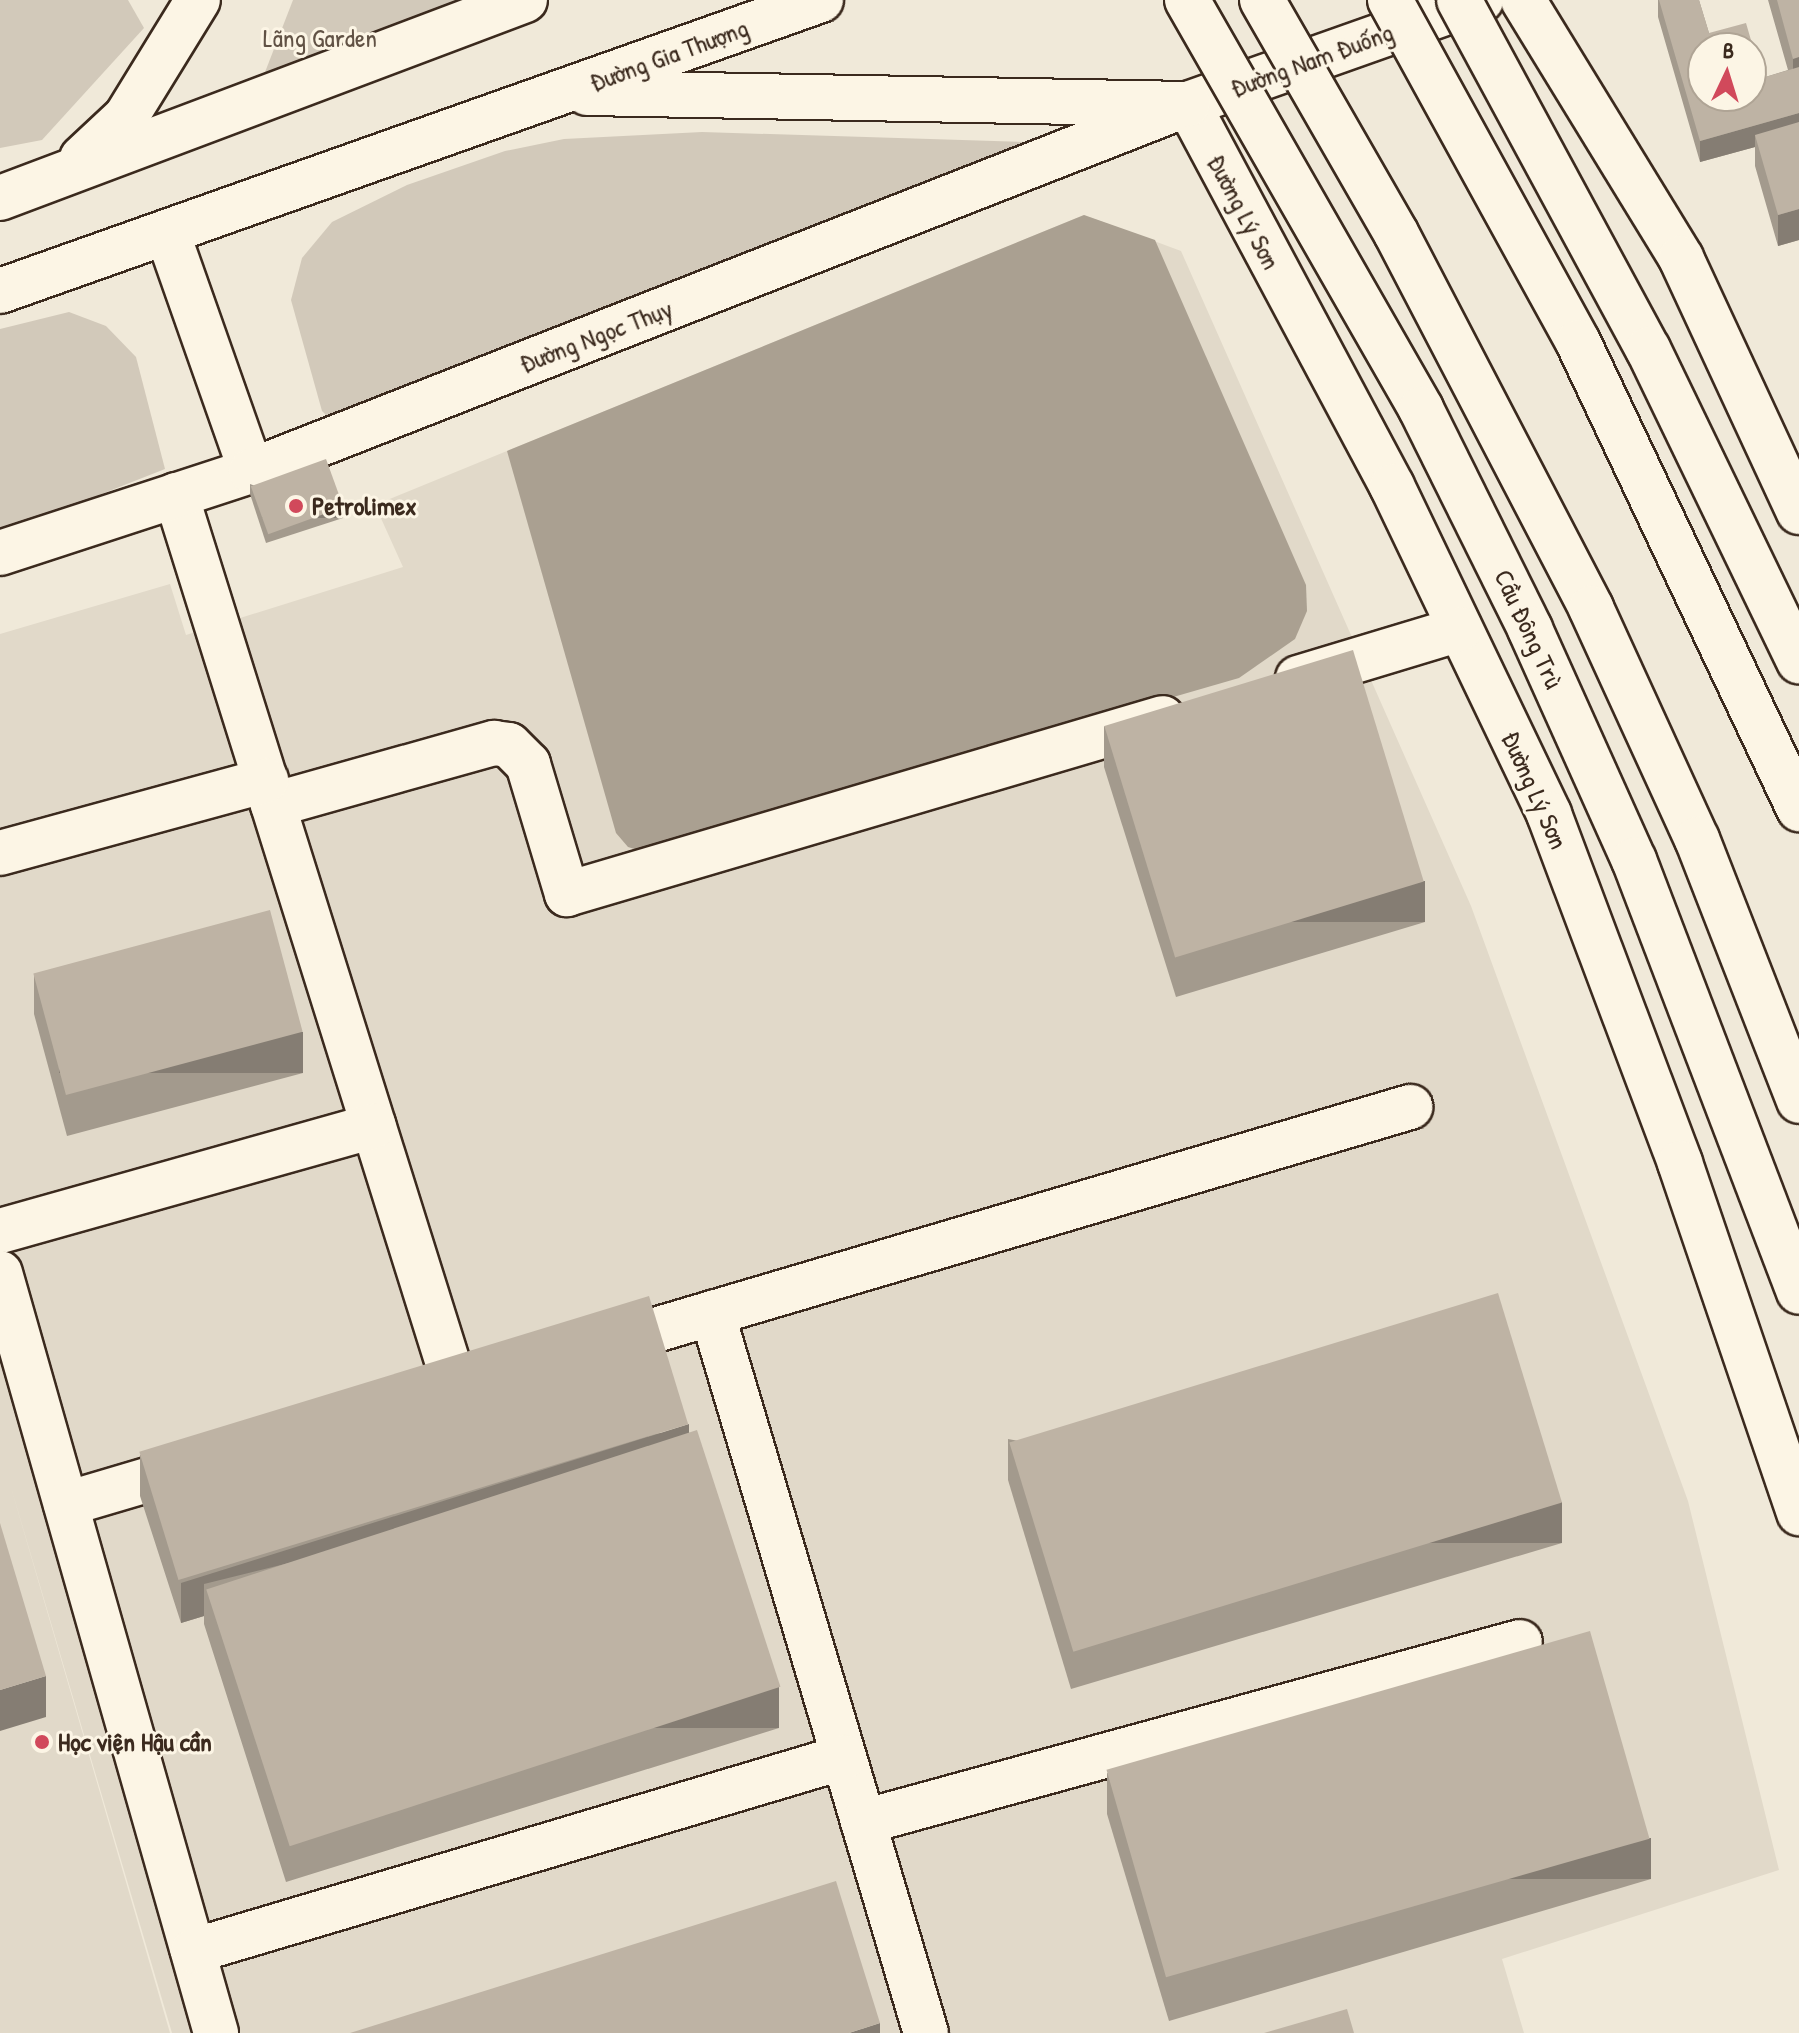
<!DOCTYPE html>
<html>
<head>
<meta charset="utf-8">
<style>
	body { margin:0 }
	#map { position:relative; width:1799px; height:2033px; overflow:hidden; background:#f0e9d9; font-family:"Patrick Hand",sans-serif }
	div>[style] { position:absolute }
	.built>* { inset:0; background:#e1d9c9 }
	.green>* { inset:0; background:#d2c9ba }
	.water>* { inset:0; background:#aaa091 }
	.roads { filter:drop-shadow(2px 0 #3b2a1e) drop-shadow(-2px 0 #3b2a1e) drop-shadow(0 2px #3b2a1e) drop-shadow(0 -2px #3b2a1e) }
	.minor>* { height:44px; margin:-22px; padding:0 22px; transform-origin:22px; border-radius:22px; background:#fcf5e5 }
	.major>* { height:44px; margin:-22px; padding:0 22px; transform-origin:22px; border-radius:22px; background:#fcf5e5 }
	.bridges { filter:drop-shadow(2px 0 #3b2a1e) drop-shadow(-2px 0 #3b2a1e) drop-shadow(0 2px #3b2a1e) drop-shadow(0 -2px #3b2a1e) }
	.highway-bridge>* { height:44px; margin:-22px; padding:0 22px; transform-origin:22px; border-radius:22px; background:#fcf5e5 }
	.wall>* { inset:0; background:#a39a8d }
	.shaded-wall>* { inset:0; background:#857d73; transform-origin:0 0 }
	.building>* { inset:0; background:#beb3a4; transform-origin:0 0 }
	.dots>* { width:22px; height:22px; translate:-50% -50%; box-sizing:border-box; border:4px solid #fcf5e5; border-radius:50% }
	span { translate:-50% -50%; white-space:nowrap; text-align:center; line-height:1.15; -webkit-text-stroke:6px #fcf5e5; paint-order:stroke }
	.park-label { font-size:26px; color:#615245 }
	.street-label { font-size:26px; color:#3b2a1e }
	.poi-label { font-size:26px; color:#3b2a1e; font-weight:700 }
	.left { translate:0 -50%; text-align:left }
	.north { position:absolute; left:1687px; top:32px; width:80px; height:80px; box-sizing:border-box; background:#fcf5e5; border:2px solid #afa495; border-radius:50%; rotate:4deg; font-size:22px; font-weight:700; line-height:32px; text-align:center; color:#3b2a1e }
	.north::after { content:''; display:block; margin:auto; width:28px; height:36px; background:#d1495b; clip-path:polygon(50% 0,100% 100%,50% 72%,0 100%) }
</style>
</head>
<body>
<div id="map">
	<div class="built">
		<i style="clip-path:polygon(1084px 215px,1181px 251px,1471px 906px,1688px 1501px,1779px 1870px,1502px 1959px,1524px 2033px,172px 2033px,10px 1484px,170px 2033px,0 2033px,0 634px,170px 584px,186px 635px,403px 567px,375px 505px)"></i>
	</div>
	<div class="green">
		<i style="clip-path:polygon(0 0,128px 0,144px 28px,42px 140px,0 148px)"></i>
		<i style="clip-path:polygon(293px 0,525px 0,253px 103px)"></i>
		<i style="clip-path:polygon(702px 132px,1057px 143px,331px 420px,322px 411px,291px 300px,302px 258px,332px 222px,407px 185px,505px 151px,564px 139px)"></i>
		<i style="clip-path:polygon(69px 312px,106px 326px,136px 357px,165px 469px,0 534px,0 329px)"></i>
	</div>
	<div class="water">
		<i style="clip-path:polygon(1084px 215px,1155px 240px,1306px 585px,1307px 611px,1295px 639px,1239px 678px,641px 851px,628px 847px,616px 833px,507px 451px)"></i>
	</div>
	<div class="roads">
		<div class="minor">
			<i style="left:1523px;top:0;width:303px;rotate:58.5deg"></i>
			<i style="left:1681px;top:258px;width:280px;rotate:65.1deg"></i>
			<i style="left:1188px;top:104px;width:433px;rotate:61.9deg"></i>
			<i style="left:1392px;top:486px;width:364px;rotate:64.4deg"></i>
			<i style="left:1549px;top:814px;width:373px;rotate:69.4deg"></i>
			<i style="left:1680px;top:1163px;width:370px;rotate:71.2deg"></i>
			<i style="left:82px;top:158px;width:60px;rotate:-43deg"></i>
			<i style="left:126px;top:117px;width:137px;rotate:-58.4deg"></i>
			<i style="left:0;top:198px;width:561px;rotate:-20.66deg"></i>
			<i style="left:167px;top:232px;width:253px;rotate:70.6deg"></i>
			<i style="left:176px;top:495px;width:937px;rotate:72.61deg"></i>
			<i style="left:0;top:553px;width:264px;rotate:-18.1deg"></i>
			<i style="left:251px;top:471px;width:1006px;rotate:-21.39deg"></i>
			<i style="left:1188px;top:104px;width:311px;rotate:-19.5deg"></i>
			<i style="left:1298px;top:678px;width:169px;rotate:-16.8deg"></i>
			<i style="left:273px;top:805px;width:230px;rotate:-15.7deg"></i>
			<i style="left:494px;top:743px;width:15px;rotate:8deg"></i>
			<i style="left:509px;top:745px;width:27px;rotate:45deg"></i>
			<i style="left:528px;top:764px;width:136px;rotate:73.3deg"></i>
			<i style="left:567px;top:894px;width:621px;rotate:-16.45deg"></i>
			<i style="left:0;top:853px;width:276px;rotate:-15.3deg"></i>
			<i style="left:0;top:1231px;width:388px;rotate:-15.7deg"></i>
			<i style="left:0;top:1273px;width:790px;rotate:74.13deg"></i>
			<i style="left:712px;top:1313px;width:751px;rotate:73.45deg"></i>
			<i style="left:601px;top:1346px;width:844px;rotate:-16.46deg"></i>
			<i style="left:66px;top:1504px;width:138px;rotate:-16.5deg"></i>
			<i style="left:863px;top:1822px;width:681px;rotate:-15.32deg"></i>
			<i style="left:193px;top:1951px;width:679px;rotate:-16.59deg"></i>
		</div>
		<div class="major">
			<i style="left:587px;top:93px;width:601px;rotate:1.05deg"></i>
			<i style="left:0;top:291px;width:871px;rotate:-19.52deg"></i>
		</div>
	</div>
	<div class="bridges">
		<div class="highway-bridge">
			<i style="left:1187px;top:0;width:471px;rotate:60.2deg"></i>
			<i style="left:1421px;top:409px;width:246px;rotate:63.6deg"></i>
			<i style="left:1530px;top:629px;width:253px;rotate:65.8deg"></i>
			<i style="left:1634px;top:860px;width:462px;rotate:69.1deg"></i>
			<i style="left:1262px;top:0;width:269px;rotate:60.1deg"></i>
			<i style="left:1396px;top:233px;width:423px;rotate:62.5deg"></i>
			<i style="left:1591px;top:608px;width:254px;rotate:65.4deg"></i>
			<i style="left:1697px;top:839px;width:281px;rotate:68.7deg"></i>
			<i style="left:1390px;top:0;width:390px;rotate:61.2deg"></i>
			<i style="left:1578px;top:342px;width:517px;rotate:64.67deg"></i>
			<i style="left:1459px;top:0;width:397px;rotate:61.6deg"></i>
			<i style="left:1648px;top:349px;width:347px;rotate:64.2deg"></i>
		</div>
	</div>
	<div class="wall">
		<i style="clip-path:polygon(1658px 0,1699px 0,1709px 33px,1762px 78px,1788px 70px,1768px 0,1799px 0,1799px 240px,1778px 246px,1755px 166px,1755px 147px,1700px 162px,1658px 17px)"></i>
		<i style="clip-path:polygon(250px 484px,343px 518px,266px 543px,250px 494px)"></i>
		<i style="clip-path:polygon(1104px 726px,1425px 922px,1176px 997px,1104px 767px)"></i>
		<i style="clip-path:polygon(34px 974px,303px 1073px,67px 1136px,34px 1014px)"></i>
		<i style="clip-path:polygon(689px 1432px,779px 1728px,286px 1882px,204px 1624px,204px 1616px,181px 1623px,140px 1496px,140px 1455px)"></i>
		<i style="clip-path:polygon(1008px 1439px,1562px 1543px,1071px 1689px,1008px 1480px)"></i>
		<i style="clip-path:polygon(1107px 1773px,1651px 1879px,1169px 2021px,1107px 1814px)"></i>
	</div>
	<div class="shaded-wall">
		<i style="left:1799px;top:57px;width:31px;height:6px;rotate:90deg"></i>
		<i style="clip-path:polygon(1799px 113px,1799px 134px,1755px 135px,1755px 147px,1700px 162px,1700px 141px)"></i>
		<i style="clip-path:polygon(1799px 209px,1799px 240px,1778px 246px,1778px 215px)"></i>
		<i style="left:343px;top:507px;width:11px;height:81px;rotate:90deg"></i>
		<i style="left:1425px;top:881px;width:41px;height:260px;rotate:90deg"></i>
		<i style="left:303px;top:1032px;width:41px;height:244px;rotate:90deg"></i>
		<i style="clip-path:polygon(689px 1424px,689px 1464px,204px 1584px,204px 1616px,181px 1623px,181px 1583px)"></i>
		<i style="left:1562px;top:1502px;width:41px;height:513px;rotate:90deg"></i>
		<i style="clip-path:polygon(46px 1676px,46px 1717px,0 1731px,0 1690px)"></i>
		<i style="left:779px;top:1687px;width:41px;height:516px;rotate:90deg"></i>
		<i style="left:1651px;top:1838px;width:41px;height:502px;rotate:90deg"></i>
		<i style="clip-path:polygon(880px 2023px,880px 2033px,849px 2033px)"></i>
	</div>
	<div class="building">
		<i style="clip-path:polygon(evenodd,1659px 0,1699px 0,1709px 33px,1746px 23px,1762px 78px,1799px 67px,1799px 113px,1700px 141px,1659px 0,1703px 48px,1751px 48px,1751px 96px,1703px 96px,1703px 48px)"></i>
		<i style="clip-path:polygon(1777px 0,1799px 0,1799px 57px,1793px 59px)"></i>
		<i style="clip-path:polygon(1799px 122px,1799px 209px,1778px 215px,1755px 135px)"></i>
		<i style="left:326px;top:459px;width:51px;height:80px;rotate:70deg"></i>
		<i style="left:1353px;top:650px;width:242px;height:260px;rotate:73deg"></i>
		<i style="left:270px;top:910px;width:126px;height:245px;rotate:75deg"></i>
		<i style="left:1498px;top:1293px;width:219px;height:511px;rotate:73deg"></i>
		<i style="left:649px;top:1296px;width:134px;height:533px;rotate:73deg"></i>
		<i style="left:697px;top:1430px;width:270px;height:516px;rotate:72deg"></i>
		<i style="clip-path:polygon(0 1523px,46px 1676px,0 1690px)"></i>
		<i style="left:1590px;top:1631px;width:216px;height:503px;rotate:74deg"></i>
		<i style="clip-path:polygon(836px 1881px,880px 2023px,849px 2033px,350px 2033px)"></i>
		<i style="clip-path:polygon(1347px 2009px,1354px 2033px,1264px 2033px)"></i>
	</div>
	<div class="dots">
		<i style="left:296px;top:506px;background:#d1495b"></i>
		<i style="left:42px;top:1742px;background:#d1495b"></i>
	</div>
	<div class="park-label">
		<span style="left:320px;top:38px">Lãng Garden</span>
	</div>
	<div class="street-label">
		<span style="left:669px;top:55px;rotate:-20deg">Đường Gia Thượng</span>
		<span style="left:1312px;top:60px;rotate:-20deg">Đường Nam Đuống</span>
		<span style="left:1244px;top:212px;rotate:62deg">Đường Lý Sơn</span>
		<span style="left:596px;top:336px;rotate:-21deg">Đường Ngọc Thụy</span>
		<span style="left:1529px;top:629px;rotate:65deg">Cầu Đông Trù</span>
		<span style="left:1535px;top:790px;rotate:66deg">Đường Lý Sơn</span>
	</div>
	<div class="poi-label">
		<span class="left" style="left:312px;top:506px">Petrolimex</span>
		<span class="left" style="left:58px;top:1742px">Học viện Hậu cần</span>
	</div>
	<div class="north">B</div>
</div>
</body>
</html>
